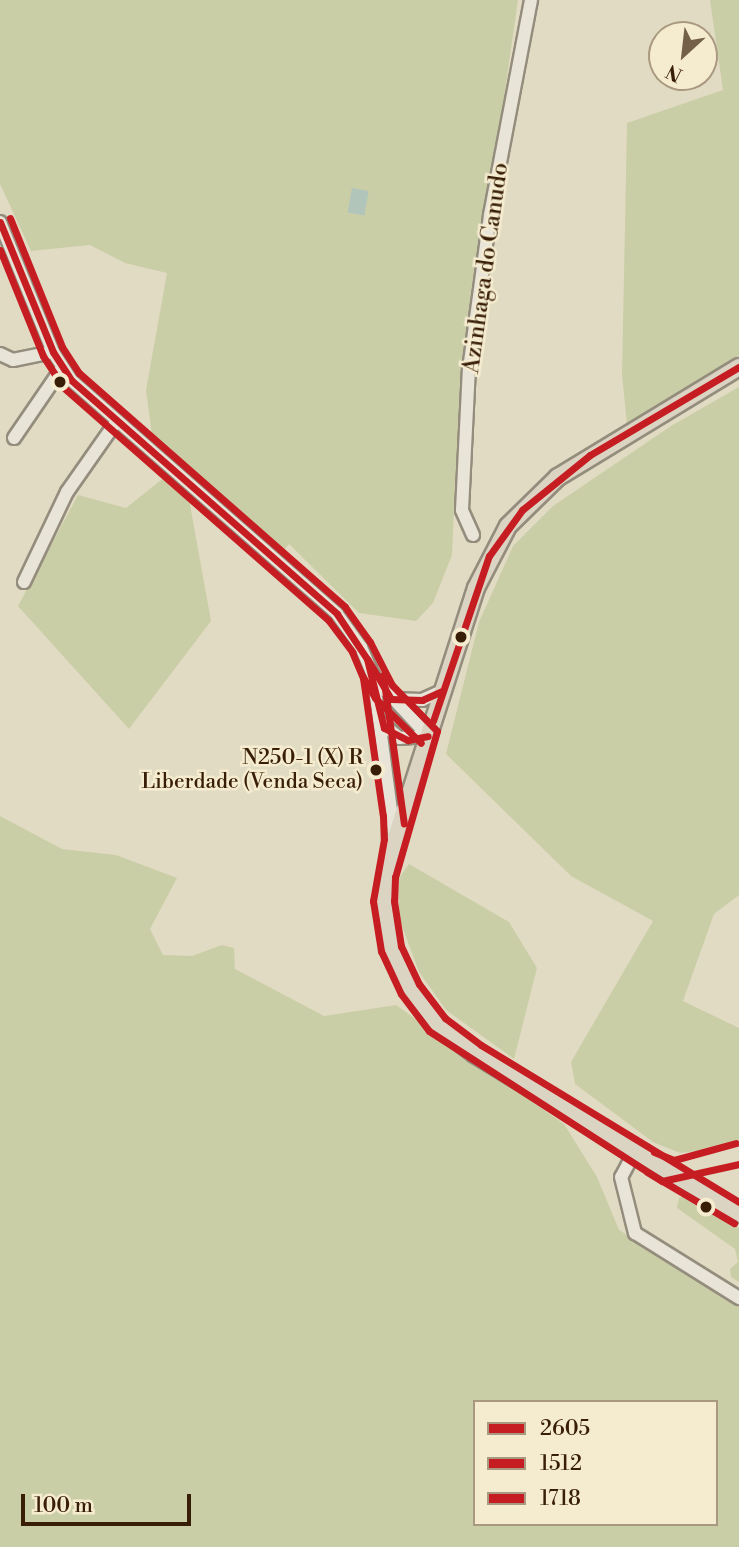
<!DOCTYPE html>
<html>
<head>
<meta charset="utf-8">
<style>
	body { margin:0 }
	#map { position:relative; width:739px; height:1547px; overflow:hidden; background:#e2dbc3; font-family:"Libre Bodoni",serif }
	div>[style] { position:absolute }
	.green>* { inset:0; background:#cacea7 }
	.water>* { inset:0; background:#b2c5bb; transform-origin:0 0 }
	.roads { filter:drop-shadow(2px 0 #948d7d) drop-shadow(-2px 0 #948d7d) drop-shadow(0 2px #948d7d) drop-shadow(0 -2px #948d7d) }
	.minor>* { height:12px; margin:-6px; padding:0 6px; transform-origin:6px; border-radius:6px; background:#e8e4d8 }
	.major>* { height:16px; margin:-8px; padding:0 8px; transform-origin:8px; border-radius:8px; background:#dcd4c3 }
	.bus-1>* { height:7px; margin:-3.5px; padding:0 3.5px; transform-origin:3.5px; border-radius:3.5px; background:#c61d23 }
	.bus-2>* { height:7px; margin:-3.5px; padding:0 3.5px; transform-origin:3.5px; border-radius:3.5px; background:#c61d23 }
	.bus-3>* { height:7px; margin:-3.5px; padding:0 3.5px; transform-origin:3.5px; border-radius:3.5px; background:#c61d23 }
	.dots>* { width:19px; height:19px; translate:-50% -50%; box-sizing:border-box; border:4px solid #f5ecd0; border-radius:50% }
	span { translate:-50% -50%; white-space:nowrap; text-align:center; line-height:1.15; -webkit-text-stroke:5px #f5ecd0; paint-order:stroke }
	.bus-label { font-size:21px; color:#381d07 }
	.right { translate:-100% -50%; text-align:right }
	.street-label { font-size:23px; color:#381d07 }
	.legend { position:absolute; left:473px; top:1400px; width:245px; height:126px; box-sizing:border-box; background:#f5ecd0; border:2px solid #a99980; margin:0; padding:9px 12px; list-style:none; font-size:21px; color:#381d07 }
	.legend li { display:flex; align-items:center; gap:14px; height:35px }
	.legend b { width:35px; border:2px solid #a99980 }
	.north { position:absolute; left:648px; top:21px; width:70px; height:70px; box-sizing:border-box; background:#f5ecd0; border:2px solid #a99980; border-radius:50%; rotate:207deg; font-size:19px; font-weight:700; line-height:28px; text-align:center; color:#381d07 }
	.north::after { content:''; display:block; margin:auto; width:24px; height:32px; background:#746049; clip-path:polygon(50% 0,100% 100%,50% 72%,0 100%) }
	.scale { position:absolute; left:21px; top:1494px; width:170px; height:32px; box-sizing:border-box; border:4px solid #381d07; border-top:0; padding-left:9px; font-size:21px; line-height:24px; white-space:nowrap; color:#381d07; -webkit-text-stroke:5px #f5ecd0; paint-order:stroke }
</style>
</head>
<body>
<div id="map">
	<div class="green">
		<i style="clip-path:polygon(0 0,518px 0,474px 306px,456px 466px,452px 555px,433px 603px,416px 621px,359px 613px,289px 544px,281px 554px,183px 460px,152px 436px,146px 390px,167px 273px,125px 263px,90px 245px,31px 251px,0 184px)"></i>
		<i style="clip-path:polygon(710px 0,739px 0,739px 355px,627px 425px,622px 375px,627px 123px,723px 90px)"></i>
		<i style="clip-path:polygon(739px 387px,739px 895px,714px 914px,683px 1001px,739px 1028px,739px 1146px,680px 1153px,653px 1142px,575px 1084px,571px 1062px,653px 921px,571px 876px,446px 754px,479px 622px,513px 546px,553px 506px,671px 426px)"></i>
		<i style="clip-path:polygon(166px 476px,189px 499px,211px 621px,129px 729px,18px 606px,78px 495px,126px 508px)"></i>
		<i style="clip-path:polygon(evenodd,0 816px,62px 849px,116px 855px,177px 878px,150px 929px,163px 955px,192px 956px,222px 945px,234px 948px,235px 969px,324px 1016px,396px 1005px,564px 1124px,597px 1177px,619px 1230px,739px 1303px,739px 1547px,0 1547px,0 816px,475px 1402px,716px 1402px,716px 1524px,475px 1524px,475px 1402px)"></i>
		<i style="clip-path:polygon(409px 864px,509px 922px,537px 968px,514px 1059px,446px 1010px,419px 972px,399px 918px,399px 878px)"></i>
		<i style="clip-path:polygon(686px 1195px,739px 1228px,739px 1282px,731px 1277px,730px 1269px,738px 1262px,735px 1249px,677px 1208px,679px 1198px)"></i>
	</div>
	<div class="water">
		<i style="left:352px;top:188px;width:17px;height:25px;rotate:10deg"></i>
	</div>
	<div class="roads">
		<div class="minor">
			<i style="left:0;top:222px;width:140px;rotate:67.8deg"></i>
			<i style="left:53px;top:352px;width:33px;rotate:57deg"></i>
			<i style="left:71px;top:380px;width:354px;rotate:41.3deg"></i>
			<i style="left:337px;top:614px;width:41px;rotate:54deg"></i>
			<i style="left:361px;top:647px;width:30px;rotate:67deg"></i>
			<i style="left:373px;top:675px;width:159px;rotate:82.4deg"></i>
			<i style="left:0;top:354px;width:14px;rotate:25deg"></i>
			<i style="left:13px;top:360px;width:41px;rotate:-11.3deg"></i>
			<i style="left:14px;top:438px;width:85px;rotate:-55.6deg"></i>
			<i style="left:473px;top:535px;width:27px;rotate:-114deg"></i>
			<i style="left:462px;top:510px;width:141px;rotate:-87.2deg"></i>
			<i style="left:469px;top:369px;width:155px;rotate:-82.2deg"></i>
			<i style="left:490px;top:215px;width:219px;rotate:-79.2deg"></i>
			<i style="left:24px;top:582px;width:100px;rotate:-64.5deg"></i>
			<i style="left:67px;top:492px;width:85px;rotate:-55deg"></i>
			<i style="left:376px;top:680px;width:76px;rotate:47.1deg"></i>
			<i style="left:391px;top:699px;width:31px;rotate:2deg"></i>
			<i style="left:422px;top:700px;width:22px;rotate:-24deg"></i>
			<i style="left:379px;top:721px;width:26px;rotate:40deg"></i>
			<i style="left:399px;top:738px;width:29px;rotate:-4deg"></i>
			<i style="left:634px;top:1153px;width:27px;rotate:118deg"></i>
			<i style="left:621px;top:1177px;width:58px;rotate:76deg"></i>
			<i style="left:635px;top:1233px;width:123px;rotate:32deg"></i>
		</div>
		<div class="major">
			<i style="left:739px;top:367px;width:212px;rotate:148.7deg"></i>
			<i style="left:558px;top:477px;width:70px;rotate:135.6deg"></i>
			<i style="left:508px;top:526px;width:70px;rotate:117.3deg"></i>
			<i style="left:476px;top:588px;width:265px;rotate:107.8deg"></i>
			<i style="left:395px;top:840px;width:62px;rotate:101.1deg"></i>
			<i style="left:383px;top:901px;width:49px;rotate:80.5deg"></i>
			<i style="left:391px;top:949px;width:44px;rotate:64.6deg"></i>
			<i style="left:410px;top:989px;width:45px;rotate:53.1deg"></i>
			<i style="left:437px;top:1025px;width:48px;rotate:37.3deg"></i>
			<i style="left:475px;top:1054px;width:309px;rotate:31.2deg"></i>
		</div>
	</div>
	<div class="bus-1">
		<i style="left:0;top:222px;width:140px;rotate:67.8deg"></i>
		<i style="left:53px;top:352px;width:33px;rotate:57deg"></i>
		<i style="left:71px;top:380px;width:354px;rotate:41.3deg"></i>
		<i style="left:337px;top:614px;width:54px;rotate:56.3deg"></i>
		<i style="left:367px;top:659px;width:71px;rotate:76.2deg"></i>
		<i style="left:384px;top:728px;width:27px;rotate:27deg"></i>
		<i style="left:408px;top:740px;width:20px;rotate:-11deg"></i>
		<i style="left:368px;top:660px;width:45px;rotate:59.5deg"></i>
		<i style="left:391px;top:699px;width:31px;rotate:2deg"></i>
		<i style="left:422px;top:700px;width:22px;rotate:-24deg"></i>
		<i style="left:433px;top:721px;width:174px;rotate:-71.3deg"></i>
		<i style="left:489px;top:556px;width:57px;rotate:-54.3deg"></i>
		<i style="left:522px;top:510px;width:87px;rotate:-39deg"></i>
		<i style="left:590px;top:455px;width:173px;rotate:-30.6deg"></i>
	</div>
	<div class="bus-2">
		<i style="left:0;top:250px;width:114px;rotate:67.9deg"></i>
		<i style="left:43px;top:356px;width:37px;rotate:57deg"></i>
		<i style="left:63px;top:387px;width:354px;rotate:41.3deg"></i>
		<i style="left:329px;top:621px;width:39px;rotate:53deg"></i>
		<i style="left:352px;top:652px;width:28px;rotate:67deg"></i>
		<i style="left:363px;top:678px;width:139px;rotate:81.8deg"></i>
		<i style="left:383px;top:816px;width:23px;rotate:88deg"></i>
		<i style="left:384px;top:839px;width:63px;rotate:100.1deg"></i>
		<i style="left:373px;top:901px;width:51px;rotate:80.9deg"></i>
		<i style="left:381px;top:951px;width:47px;rotate:65.1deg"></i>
		<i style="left:401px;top:994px;width:46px;rotate:52.9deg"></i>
		<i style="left:429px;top:1031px;width:277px;rotate:32.8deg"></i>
		<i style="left:662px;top:1181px;width:79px;rotate:-12.4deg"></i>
		<i style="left:363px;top:677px;width:24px;rotate:60deg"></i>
		<i style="left:375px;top:698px;width:64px;rotate:44.4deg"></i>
		<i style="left:647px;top:1172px;width:101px;rotate:30.4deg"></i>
	</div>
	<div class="bus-3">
		<i style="left:10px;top:218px;width:139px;rotate:68deg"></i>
		<i style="left:62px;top:347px;width:31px;rotate:57deg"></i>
		<i style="left:79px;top:373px;width:354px;rotate:41.3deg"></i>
		<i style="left:345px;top:607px;width:43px;rotate:54.5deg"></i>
		<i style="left:370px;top:642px;width:48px;rotate:62.9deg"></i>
		<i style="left:392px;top:685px;width:64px;rotate:45.6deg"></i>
		<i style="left:437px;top:731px;width:152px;rotate:106deg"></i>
		<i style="left:395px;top:877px;width:24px;rotate:92deg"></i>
		<i style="left:394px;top:901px;width:46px;rotate:81.2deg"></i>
		<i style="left:401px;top:946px;width:42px;rotate:64.7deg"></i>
		<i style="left:419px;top:984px;width:43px;rotate:52.6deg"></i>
		<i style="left:445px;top:1018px;width:45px;rotate:36.9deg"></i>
		<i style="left:481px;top:1045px;width:302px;rotate:31.3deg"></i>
		<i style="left:383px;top:675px;width:150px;rotate:82deg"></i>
		<i style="left:654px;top:1152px;width:22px;rotate:22deg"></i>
		<i style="left:674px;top:1160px;width:64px;rotate:-15.3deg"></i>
	</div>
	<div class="dots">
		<i style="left:60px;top:382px;background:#381d07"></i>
		<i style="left:461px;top:637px;background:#381d07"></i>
		<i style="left:376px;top:770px;background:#381d07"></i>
		<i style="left:706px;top:1207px;background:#381d07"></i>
	</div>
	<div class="bus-label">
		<span class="right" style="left:363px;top:770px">N250-1 (X) R<br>Liberdade (Venda Seca)</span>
	</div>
	<div class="street-label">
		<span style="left:486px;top:268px;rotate:-82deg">Azinhaga do Canudo</span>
	</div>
	<ul class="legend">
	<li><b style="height:9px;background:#c61d23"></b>2605</li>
	<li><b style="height:9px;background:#c61d23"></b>1512</li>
	<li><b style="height:9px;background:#c61d23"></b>1718</li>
	</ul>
	<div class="north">N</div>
	<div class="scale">100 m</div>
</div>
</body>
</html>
